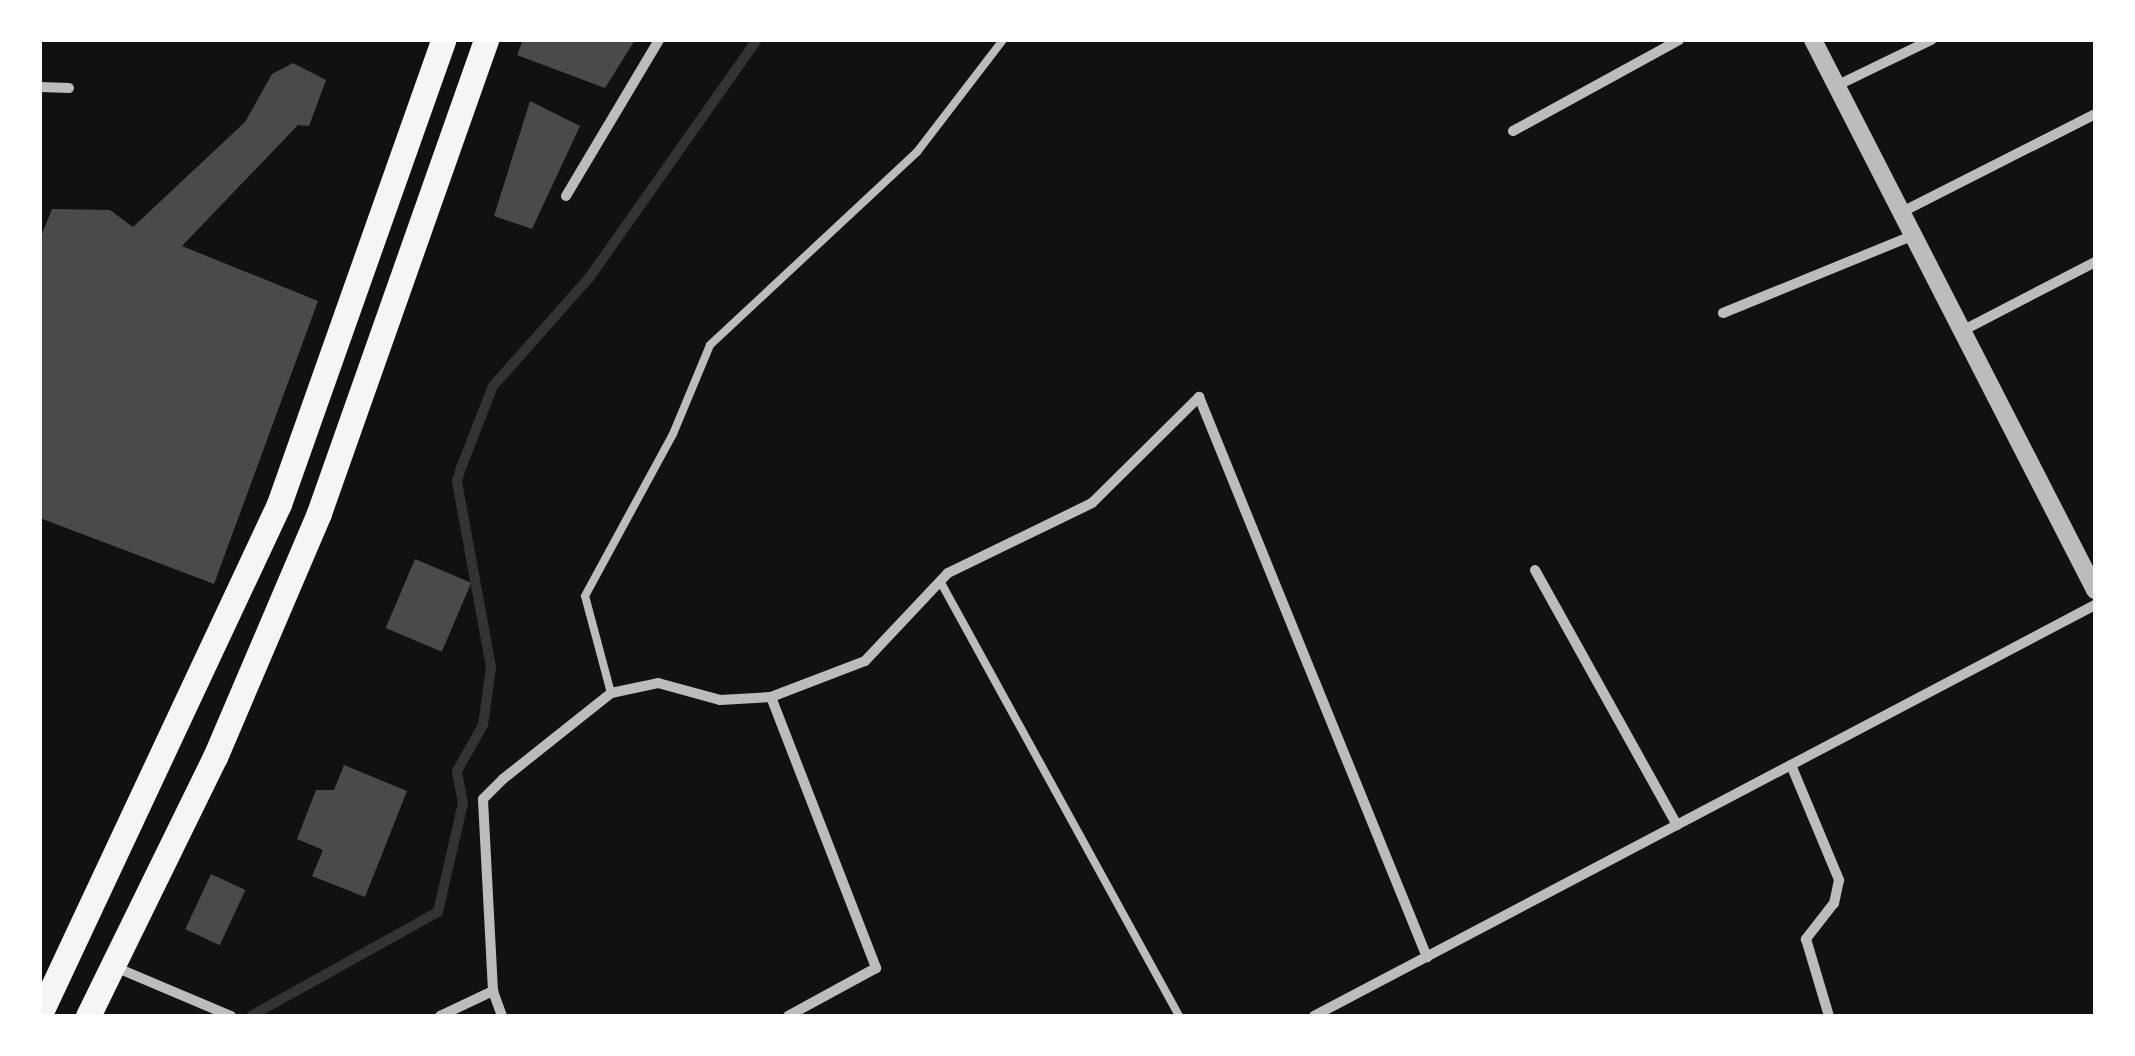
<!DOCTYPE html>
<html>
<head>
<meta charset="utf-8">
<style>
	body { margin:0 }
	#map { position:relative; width:2135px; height:1056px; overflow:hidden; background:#111; font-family:Manrope,sans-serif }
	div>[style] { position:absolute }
	.stream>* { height:10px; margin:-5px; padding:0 5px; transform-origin:5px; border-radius:5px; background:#333 }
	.building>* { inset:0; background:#4a4a4a; transform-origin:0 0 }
	.service>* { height:8px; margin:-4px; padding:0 4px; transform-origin:4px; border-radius:4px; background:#bcbcbc }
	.minor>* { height:10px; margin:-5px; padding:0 5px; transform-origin:5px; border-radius:5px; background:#bcbcbc }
	.tertiary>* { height:18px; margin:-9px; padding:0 9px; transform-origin:9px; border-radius:9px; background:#bcbcbc }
	.primary>* { height:25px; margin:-12.5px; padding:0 12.5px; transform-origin:12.5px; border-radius:12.5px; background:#f5f5f5 }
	span { translate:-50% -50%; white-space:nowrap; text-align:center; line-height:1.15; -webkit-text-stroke:8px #fff; paint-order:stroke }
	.frame { position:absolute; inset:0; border:42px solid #fff; pointer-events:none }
</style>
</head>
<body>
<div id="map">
	<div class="stream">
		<i style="left:251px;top:1016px;width:214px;rotate:-29.1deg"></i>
		<i style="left:438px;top:912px;width:112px;rotate:-77.1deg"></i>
		<i style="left:463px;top:803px;width:33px;rotate:-101deg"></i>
		<i style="left:457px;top:771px;width:53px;rotate:-60.5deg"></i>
		<i style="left:483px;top:725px;width:59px;rotate:-82.1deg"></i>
		<i style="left:491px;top:667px;width:189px;rotate:-100.4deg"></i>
		<i style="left:457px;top:481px;width:14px;rotate:-73deg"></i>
		<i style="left:461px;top:468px;width:88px;rotate:-68.7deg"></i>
		<i style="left:493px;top:386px;width:144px;rotate:-48.4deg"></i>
		<i style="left:589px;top:278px;width:291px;rotate:-54.8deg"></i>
	</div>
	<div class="building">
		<i style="clip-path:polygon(523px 40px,635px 40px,605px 88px,517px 55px)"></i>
		<i style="clip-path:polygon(293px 63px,326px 80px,309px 126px,298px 125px,182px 246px,318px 301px,214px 584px,40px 518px,40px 239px,52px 209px,110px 210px,133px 227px,245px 122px,272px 74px)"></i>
		<i style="clip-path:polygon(530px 101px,580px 126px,532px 229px,494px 216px)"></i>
		<i style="left:415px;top:559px;width:61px;height:75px;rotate:23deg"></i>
		<i style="clip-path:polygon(344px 765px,407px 791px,365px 897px,312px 876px,323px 850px,297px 839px,316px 790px,334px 790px)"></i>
		<i style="left:211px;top:874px;width:38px;height:61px;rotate:25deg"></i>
	</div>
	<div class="service">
		<i style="left:940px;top:581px;width:496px;rotate:61.2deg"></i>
		<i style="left:611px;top:693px;width:100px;rotate:-105deg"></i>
		<i style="left:585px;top:596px;width:184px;rotate:-61.5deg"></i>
		<i style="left:673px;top:434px;width:96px;rotate:-67.4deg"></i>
		<i style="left:710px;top:345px;width:283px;rotate:-43deg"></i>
		<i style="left:917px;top:152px;width:141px;rotate:-52.5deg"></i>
	</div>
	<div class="minor">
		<i style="left:1836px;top:86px;width:106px;rotate:-25.8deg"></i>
		<i style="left:40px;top:87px;width:29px;rotate:2deg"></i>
		<i style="left:1513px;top:131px;width:189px;rotate:-28.7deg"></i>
		<i style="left:566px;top:196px;width:182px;rotate:-59.2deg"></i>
		<i style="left:1900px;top:213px;width:219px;rotate:-26.9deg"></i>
		<i style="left:1723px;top:313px;width:204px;rotate:-22.2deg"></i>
		<i style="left:1962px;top:331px;width:150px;rotate:-27.4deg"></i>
		<i style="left:1535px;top:570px;width:292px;rotate:60.9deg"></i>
		<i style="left:771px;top:697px;width:291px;rotate:68.8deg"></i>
		<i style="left:876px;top:968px;width:100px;rotate:151.4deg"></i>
		<i style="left:1791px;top:765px;width:125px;rotate:67.3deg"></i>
		<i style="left:1839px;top:880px;width:24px;rotate:102deg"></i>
		<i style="left:1834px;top:903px;width:46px;rotate:127.9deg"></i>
		<i style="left:1806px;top:939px;width:80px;rotate:73.4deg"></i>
		<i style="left:115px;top:967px;width:126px;rotate:22.9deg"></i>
		<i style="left:440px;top:1016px;width:59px;rotate:-25.3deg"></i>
		<i style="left:502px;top:1016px;width:27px;rotate:-110deg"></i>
		<i style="left:493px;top:991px;width:192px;rotate:-93deg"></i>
		<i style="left:483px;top:799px;width:28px;rotate:-45deg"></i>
		<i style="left:503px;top:779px;width:138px;rotate:-38.5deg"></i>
		<i style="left:611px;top:693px;width:48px;rotate:-12deg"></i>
		<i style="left:658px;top:683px;width:64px;rotate:15.3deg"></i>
		<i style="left:720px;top:700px;width:51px;rotate:-3.4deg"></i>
		<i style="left:771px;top:697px;width:101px;rotate:-21deg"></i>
		<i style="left:865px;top:661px;width:121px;rotate:-46.7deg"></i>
		<i style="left:948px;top:573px;width:160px;rotate:-25.9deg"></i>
		<i style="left:1092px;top:503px;width:151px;rotate:-44.7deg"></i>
		<i style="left:1199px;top:397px;width:605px;rotate:67.85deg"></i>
		<i style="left:1314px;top:1016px;width:883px;rotate:-27.76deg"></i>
	</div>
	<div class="tertiary">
		<i style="left:1813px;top:40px;width:618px;rotate:62.85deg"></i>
	</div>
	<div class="primary">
		<i style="left:40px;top:1014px;width:563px;rotate:-64.89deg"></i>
		<i style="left:279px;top:504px;width:492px;rotate:-70.5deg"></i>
		<i style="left:88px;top:1016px;width:288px;rotate:-63.9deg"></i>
		<i style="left:215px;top:757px;width:265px;rotate:-66.9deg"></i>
		<i style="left:319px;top:513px;width:502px;rotate:-70.55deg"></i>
	</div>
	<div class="frame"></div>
</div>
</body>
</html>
